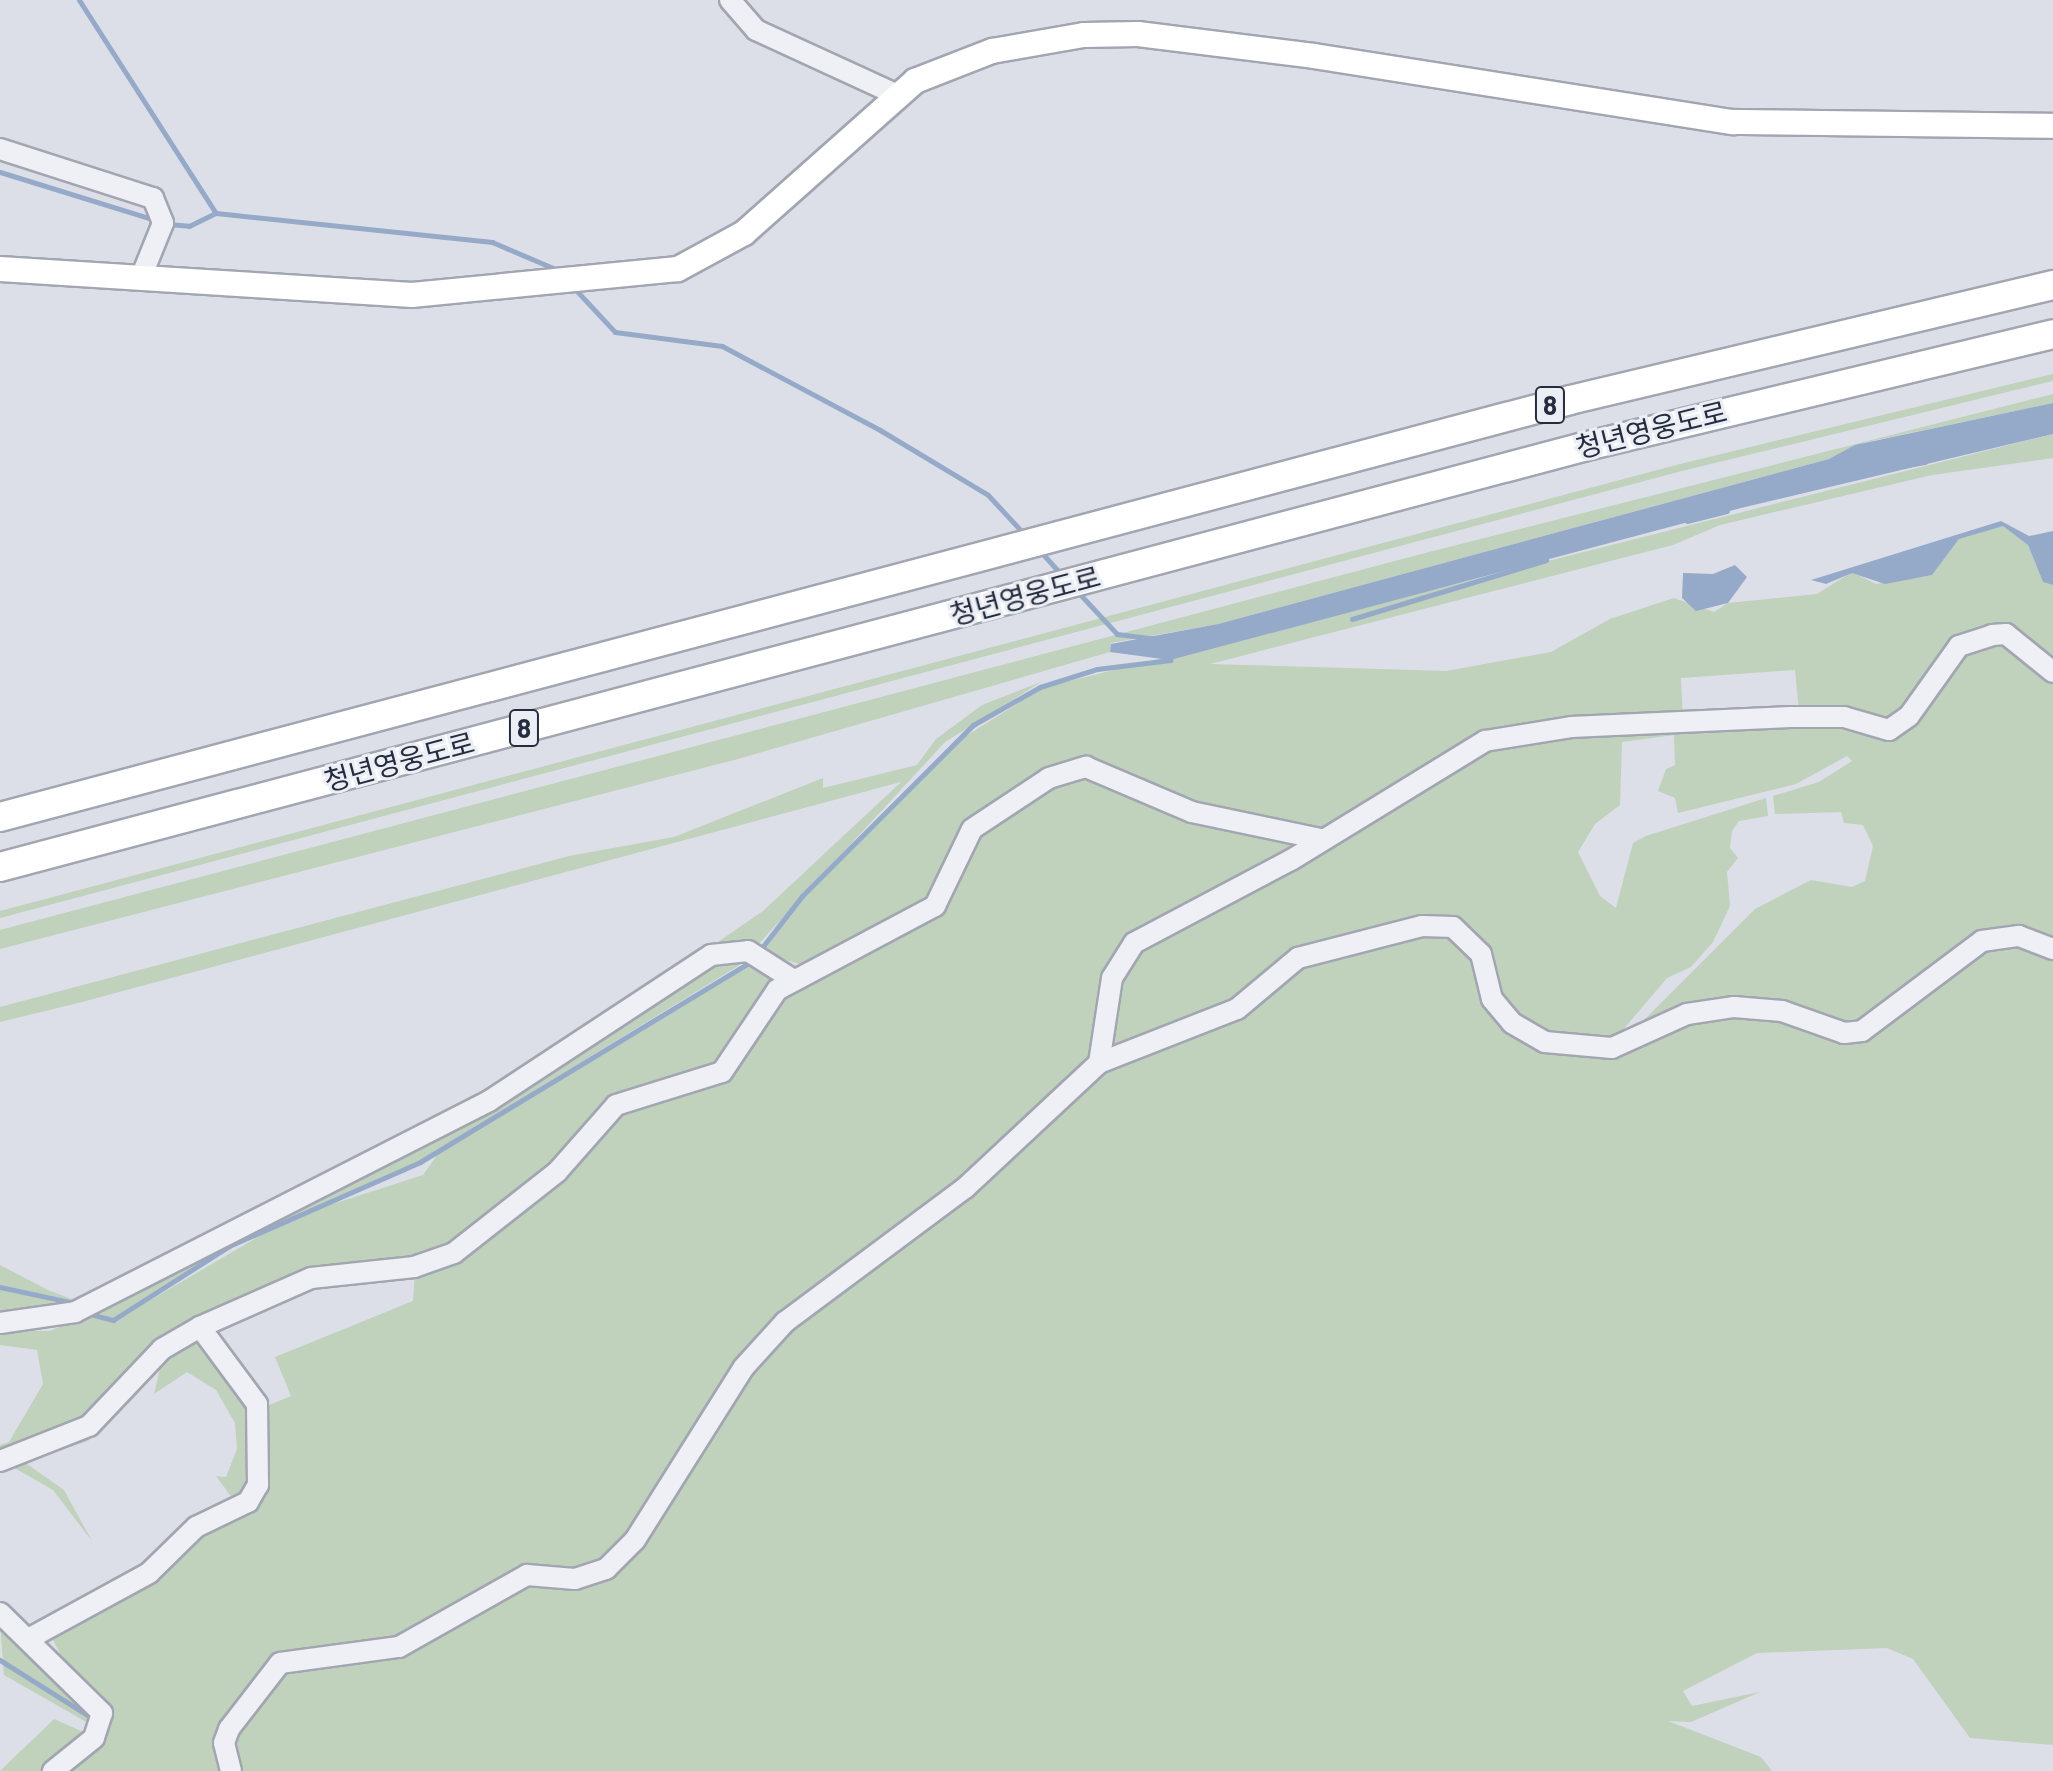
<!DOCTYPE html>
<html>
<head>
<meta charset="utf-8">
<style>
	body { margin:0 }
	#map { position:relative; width:2053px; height:1771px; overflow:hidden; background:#dcdfe7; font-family:Barlow,"Noto Sans KR",sans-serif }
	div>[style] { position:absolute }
	.green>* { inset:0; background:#c0d1bc }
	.water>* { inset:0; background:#95aac9 }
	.stream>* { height:5px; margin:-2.5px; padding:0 2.5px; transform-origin:2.5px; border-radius:2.5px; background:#95aac9 }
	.roads { filter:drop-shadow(2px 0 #a1a6b1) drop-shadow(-2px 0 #a1a6b1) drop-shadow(0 2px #a1a6b1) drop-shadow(0 -2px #a1a6b1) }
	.minor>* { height:20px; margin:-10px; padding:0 10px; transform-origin:10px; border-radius:10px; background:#eef0f5 }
	.major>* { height:24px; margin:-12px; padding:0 12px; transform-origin:12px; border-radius:12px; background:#fff }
	.highway>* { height:28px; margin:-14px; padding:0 14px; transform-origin:14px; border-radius:14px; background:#fff }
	span { translate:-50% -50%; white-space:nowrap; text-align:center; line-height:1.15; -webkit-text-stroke:6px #ebeef4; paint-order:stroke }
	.shield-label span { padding:2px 6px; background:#ebeef4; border:2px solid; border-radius:6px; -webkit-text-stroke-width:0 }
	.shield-label { font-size:26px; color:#252c3d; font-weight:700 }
	.street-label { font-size:28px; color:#252c3d }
</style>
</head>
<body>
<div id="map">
	<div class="green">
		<i style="clip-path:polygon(2053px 374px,2053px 381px,1682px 471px,0 918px,0 911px,1680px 464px)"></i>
		<i style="clip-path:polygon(2053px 394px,2053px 403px,1867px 442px,1829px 459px,1218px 624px,1111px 643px,1110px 652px,738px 759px,0 949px,0 930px,1429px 552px)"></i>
		<i style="clip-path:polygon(2053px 434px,2053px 458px,1932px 475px,1720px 525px,1673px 545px,1210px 664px,1446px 671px,1551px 652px,1610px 619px,1674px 598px,1714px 612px,1728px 603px,1817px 594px,1852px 572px,1876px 584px,1932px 575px,1959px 539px,2003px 525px,2028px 545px,2043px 582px,2053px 585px,2053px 664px,1992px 630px,1888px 724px,1799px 712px,1795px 670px,1681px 678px,1683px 721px,1508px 728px,1324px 830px,1232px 818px,1086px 764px,970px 826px,941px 895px,810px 967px,761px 953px,804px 897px,950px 746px,1042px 688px)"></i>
		<i style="clip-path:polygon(1992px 637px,2053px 675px,2053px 945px,1981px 937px,1861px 1027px,1783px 1008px,1631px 1033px,1755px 909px,1811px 880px,1852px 887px,1865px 881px,1873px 846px,1863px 825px,1844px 823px,1841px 812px,1775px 814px,1773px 796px,1819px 782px,1852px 761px,1847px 756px,1796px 784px,1678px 813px,1675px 798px,1658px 791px,1666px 769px,1675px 765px,1674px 735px,1622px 742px,1620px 805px,1595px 824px,1578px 852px,1600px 896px,1616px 908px,1633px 843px,1646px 836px,1766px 798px,1768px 816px,1739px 821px,1732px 831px,1730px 848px,1738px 858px,1727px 872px,1730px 906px,1713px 942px,1691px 967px,1667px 978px,1611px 1044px,1546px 1039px,1514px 1021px,1454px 924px,1349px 943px,1109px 1055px,1122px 961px,1486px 743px,1791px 719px,1890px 732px,1948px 660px)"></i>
		<i style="clip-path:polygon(1041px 682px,945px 742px,754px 949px,731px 941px,720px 945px,536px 1071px,95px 1295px,533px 1069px,763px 911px,901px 782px,82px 1002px,0 1022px,0 1007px,569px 856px,674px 837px,823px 778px,823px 788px,917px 765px,936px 739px,982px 705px)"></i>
		<i style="clip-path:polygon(1074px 774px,1306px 843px,1149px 928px,1099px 1010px,1089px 1060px,1006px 1147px,782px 1319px,632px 1538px,591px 1571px,540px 1569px,422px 1634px,312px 1651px,243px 1703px,228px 1771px,61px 1771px,103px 1732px,50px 1635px,199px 1530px,250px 1505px,262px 1408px,291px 1396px,275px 1357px,413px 1301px,415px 1271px,436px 1264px,602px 1120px,709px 1084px,780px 993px,938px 910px,975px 831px)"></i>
		<i style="clip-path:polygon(1452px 930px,1526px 1038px,1634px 1039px,1735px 1010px,1844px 1036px,1962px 954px,2019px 939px,2053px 953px,2053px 1745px,1970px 1738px,1913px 1659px,1887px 1648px,1757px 1653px,1683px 1691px,1692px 1706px,1760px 1692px,1691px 1722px,1668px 1721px,1761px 1757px,1772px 1771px,234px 1771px,232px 1731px,273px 1675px,355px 1659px,528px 1578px,607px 1571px,787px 1324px,1100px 1066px,1215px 1021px,1300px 961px)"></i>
		<i style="clip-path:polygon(748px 960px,419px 1161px,228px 1245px,113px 1319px,92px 1311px,545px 1078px,711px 962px)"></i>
		<i style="clip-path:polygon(752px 963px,776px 982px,729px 1059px,653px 1088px,434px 1258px,357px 1265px,199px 1324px,100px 1413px,0 1457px,0 1445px,9px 1442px,43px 1384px,37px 1350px,0 1345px,0 1330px,50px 1331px,88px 1314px,113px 1322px,292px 1217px,423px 1175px,440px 1151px,470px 1132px)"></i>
		<i style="clip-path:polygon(0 1265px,48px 1290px,82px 1303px,0 1285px)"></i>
		<i style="clip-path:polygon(0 1289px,21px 1293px,71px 1306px,0 1317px)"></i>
		<i style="clip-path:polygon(188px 1338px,211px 1353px,252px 1406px,253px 1483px,235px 1502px,216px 1476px,226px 1477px,237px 1449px,235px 1423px,216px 1390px,187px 1372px,154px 1394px,161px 1364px,88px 1441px,24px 1462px,64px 1490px,92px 1541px,53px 1490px,11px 1466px,122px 1400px)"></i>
		<i style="clip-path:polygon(0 1623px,93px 1707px,95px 1727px,4px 1675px)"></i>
		<i style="clip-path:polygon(54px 1719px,90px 1735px,45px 1771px,0 1771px)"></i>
	</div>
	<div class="water">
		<i style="clip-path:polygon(2053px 403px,2053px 434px,1741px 508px,1170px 660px,1110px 652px,1111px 644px,1218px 624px,1829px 459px,1855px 445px)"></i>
		<i style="clip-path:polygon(2001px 521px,2029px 536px,2053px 531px,2053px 585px,2043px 582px,2028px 545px,2003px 526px,1959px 539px,1932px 575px,1885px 584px,1852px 573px,1826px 584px,1811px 580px)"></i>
		<i style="clip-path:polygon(1735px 565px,1747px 577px,1728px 603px,1696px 611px,1682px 598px,1683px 573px,1713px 574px)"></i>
	</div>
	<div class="stream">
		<i style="left:79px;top:0;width:253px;rotate:57.3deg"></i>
		<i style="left:216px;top:213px;width:278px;rotate:6deg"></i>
		<i style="left:492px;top:242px;width:74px;rotate:23.1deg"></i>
		<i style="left:0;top:172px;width:162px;rotate:17.2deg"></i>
		<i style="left:168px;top:224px;width:21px;rotate:5deg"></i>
		<i style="left:189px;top:226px;width:30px;rotate:-26deg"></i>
		<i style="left:574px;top:288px;width:60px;rotate:47deg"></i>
		<i style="left:615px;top:332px;width:108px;rotate:7.5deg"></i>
		<i style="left:722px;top:346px;width:179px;rotate:28deg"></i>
		<i style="left:880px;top:430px;width:126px;rotate:31deg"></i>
		<i style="left:988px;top:495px;width:56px;rotate:47.2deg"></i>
		<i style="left:1900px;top:466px;width:25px;rotate:-9deg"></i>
		<i style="left:1687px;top:521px;width:41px;rotate:-14deg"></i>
		<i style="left:1041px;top:552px;width:30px;rotate:48deg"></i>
		<i style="left:1076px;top:590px;width:60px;rotate:47deg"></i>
		<i style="left:1117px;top:634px;width:34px;rotate:7deg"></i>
		<i style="left:1352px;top:619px;width:203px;rotate:-16.9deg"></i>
		<i style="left:760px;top:950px;width:68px;rotate:-52.1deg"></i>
		<i style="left:802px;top:896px;width:242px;rotate:-45deg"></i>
		<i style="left:973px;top:725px;width:77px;rotate:-29.6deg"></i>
		<i style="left:1040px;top:687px;width:60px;rotate:-17.5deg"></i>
		<i style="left:1097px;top:669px;width:74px;rotate:-7deg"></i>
		<i style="left:0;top:1287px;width:72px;rotate:12.1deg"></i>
		<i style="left:94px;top:1315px;width:20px;rotate:15deg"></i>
		<i style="left:113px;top:1320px;width:138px;rotate:-32.5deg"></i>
		<i style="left:229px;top:1246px;width:209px;rotate:-23.7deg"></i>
		<i style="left:420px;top:1162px;width:382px;rotate:-31.2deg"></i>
		<i style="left:0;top:1660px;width:109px;rotate:32.2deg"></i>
	</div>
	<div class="roads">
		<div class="minor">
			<i style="left:730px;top:0;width:40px;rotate:49deg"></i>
			<i style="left:756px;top:30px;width:153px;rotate:24.7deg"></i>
			<i style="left:0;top:149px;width:161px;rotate:17.8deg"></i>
			<i style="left:153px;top:198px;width:27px;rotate:68deg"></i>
			<i style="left:163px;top:223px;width:61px;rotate:112deg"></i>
			<i style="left:1099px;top:1063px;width:86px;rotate:-81.3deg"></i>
			<i style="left:1112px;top:978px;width:41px;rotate:-57.8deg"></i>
			<i style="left:1134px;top:943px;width:178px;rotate:-27.9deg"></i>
			<i style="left:1291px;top:860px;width:228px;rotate:-31.5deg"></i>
			<i style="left:1485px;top:741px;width:87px;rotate:-9.2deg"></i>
			<i style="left:1571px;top:727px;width:220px;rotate:-2.6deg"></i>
			<i style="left:1791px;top:717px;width:53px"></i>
			<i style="left:1844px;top:717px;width:47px;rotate:16.1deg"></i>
			<i style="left:1889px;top:730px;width:24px;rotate:-35deg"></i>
			<i style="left:1909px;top:716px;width:86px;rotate:-54.5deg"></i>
			<i style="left:1959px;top:646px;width:35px;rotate:-18deg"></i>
			<i style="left:1992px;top:635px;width:14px;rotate:-4deg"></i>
			<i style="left:2006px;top:634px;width:60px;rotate:39deg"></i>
			<i style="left:0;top:1323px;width:76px;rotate:-8.3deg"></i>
			<i style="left:75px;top:1312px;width:465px;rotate:-27deg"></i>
			<i style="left:489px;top:1101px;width:266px;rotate:-33.3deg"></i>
			<i style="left:711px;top:955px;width:37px;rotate:-6deg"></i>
			<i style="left:748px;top:951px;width:52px;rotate:32.5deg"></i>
			<i style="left:0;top:1461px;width:96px;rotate:-21.5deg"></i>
			<i style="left:89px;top:1426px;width:106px;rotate:-46.5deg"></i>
			<i style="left:162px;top:1349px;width:44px;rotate:-30.1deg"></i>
			<i style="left:200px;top:1327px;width:121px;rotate:-23.8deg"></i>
			<i style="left:311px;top:1278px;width:104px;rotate:-6.1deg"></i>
			<i style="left:414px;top:1267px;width:42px;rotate:-19.3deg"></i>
			<i style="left:454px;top:1253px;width:131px;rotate:-38.2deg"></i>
			<i style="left:557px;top:1172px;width:89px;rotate:-48.6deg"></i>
			<i style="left:616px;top:1105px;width:111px;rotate:-17.3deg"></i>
			<i style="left:722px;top:1072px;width:99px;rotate:-56.1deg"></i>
			<i style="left:777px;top:990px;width:179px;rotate:-28deg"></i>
			<i style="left:935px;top:906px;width:85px;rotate:-64.3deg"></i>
			<i style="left:972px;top:829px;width:92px;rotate:-33.5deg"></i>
			<i style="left:1049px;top:778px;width:39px;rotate:-17deg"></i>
			<i style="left:1086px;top:767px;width:115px;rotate:23deg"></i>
			<i style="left:1192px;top:812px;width:131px;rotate:11.9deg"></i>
			<i style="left:0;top:1613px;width:143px;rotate:44.4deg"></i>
			<i style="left:102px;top:1713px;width:26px;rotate:108deg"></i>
			<i style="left:94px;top:1738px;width:53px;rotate:141.2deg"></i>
			<i style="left:30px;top:1638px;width:136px;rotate:-28.6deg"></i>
			<i style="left:149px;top:1573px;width:66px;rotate:-44.4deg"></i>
			<i style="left:196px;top:1527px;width:58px;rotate:-25.7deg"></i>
			<i style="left:248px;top:1502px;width:20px;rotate:-60deg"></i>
			<i style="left:258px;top:1485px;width:81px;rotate:-90.7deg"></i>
			<i style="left:257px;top:1404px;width:96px;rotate:-126.5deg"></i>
			<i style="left:231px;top:1771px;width:29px;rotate:-104deg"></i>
			<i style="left:224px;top:1743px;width:15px;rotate:-70deg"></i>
			<i style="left:229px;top:1729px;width:83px;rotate:-52.3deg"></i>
			<i style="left:280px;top:1663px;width:120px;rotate:-7.7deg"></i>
			<i style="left:399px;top:1647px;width:147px;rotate:-29.4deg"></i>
			<i style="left:527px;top:1575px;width:48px;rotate:4.8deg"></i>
			<i style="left:575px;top:1579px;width:33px;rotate:-18deg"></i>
			<i style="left:606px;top:1569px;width:41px;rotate:-45deg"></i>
			<i style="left:635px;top:1540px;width:204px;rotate:-57.8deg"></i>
			<i style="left:744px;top:1367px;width:61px;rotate:-47.7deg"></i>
			<i style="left:785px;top:1322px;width:224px;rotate:-36.7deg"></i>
			<i style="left:965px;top:1188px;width:183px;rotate:-43deg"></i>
			<i style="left:1099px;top:1063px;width:148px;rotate:-21.4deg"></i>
			<i style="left:1237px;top:1009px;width:80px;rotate:-39.9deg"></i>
			<i style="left:1298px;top:958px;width:128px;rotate:-14.5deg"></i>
			<i style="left:1422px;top:926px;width:31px;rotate:2deg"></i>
			<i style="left:1453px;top:927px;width:39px;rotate:44deg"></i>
			<i style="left:1481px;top:954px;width:46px;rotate:76.3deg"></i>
			<i style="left:1492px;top:999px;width:31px;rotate:50deg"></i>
			<i style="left:1512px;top:1023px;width:38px;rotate:30deg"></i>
			<i style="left:1545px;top:1042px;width:67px;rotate:5.1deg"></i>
			<i style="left:1612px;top:1048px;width:82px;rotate:-24.4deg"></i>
			<i style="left:1687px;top:1014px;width:48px;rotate:-8.5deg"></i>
			<i style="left:1734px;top:1007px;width:48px;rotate:4.8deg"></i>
			<i style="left:1782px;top:1011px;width:66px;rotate:19.5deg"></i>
			<i style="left:1844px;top:1033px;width:18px;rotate:-6deg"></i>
			<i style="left:1862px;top:1031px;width:150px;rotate:-36.9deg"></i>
			<i style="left:1982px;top:941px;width:37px;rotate:-8deg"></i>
			<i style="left:2019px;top:936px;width:36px;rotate:21deg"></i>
		</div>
		<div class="major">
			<i style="left:0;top:269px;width:413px;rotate:3.6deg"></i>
			<i style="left:412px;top:295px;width:267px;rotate:-5.6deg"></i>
			<i style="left:678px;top:269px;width:75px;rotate:-28.6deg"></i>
			<i style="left:744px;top:233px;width:229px;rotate:-41.6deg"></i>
			<i style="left:915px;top:81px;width:83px;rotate:-21.3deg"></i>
			<i style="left:992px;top:51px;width:93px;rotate:-9.9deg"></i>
			<i style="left:1084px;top:35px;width:54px;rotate:-1.1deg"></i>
			<i style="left:1138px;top:34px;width:177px;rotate:7.1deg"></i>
			<i style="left:1314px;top:56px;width:424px;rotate:9deg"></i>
			<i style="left:1733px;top:122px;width:320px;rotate:0.7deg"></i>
		</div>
		<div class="highway">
			<i style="left:0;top:817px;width:1624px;rotate:-14.87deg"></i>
			<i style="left:1570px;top:400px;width:497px;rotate:-13.4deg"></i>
			<i style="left:0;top:867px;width:1638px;rotate:-14.86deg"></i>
			<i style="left:1583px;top:447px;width:483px;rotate:-13.5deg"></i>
		</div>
	</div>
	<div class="shield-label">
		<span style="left:1550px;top:405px">8</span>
		<span style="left:524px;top:728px">8</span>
	</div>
	<div class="street-label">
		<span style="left:1651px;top:429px;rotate:-14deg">청년영웅도로</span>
		<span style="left:1025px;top:595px;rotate:-15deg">청년영웅도로</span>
		<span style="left:399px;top:761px;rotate:-15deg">청년영웅도로</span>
	</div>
</div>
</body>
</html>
